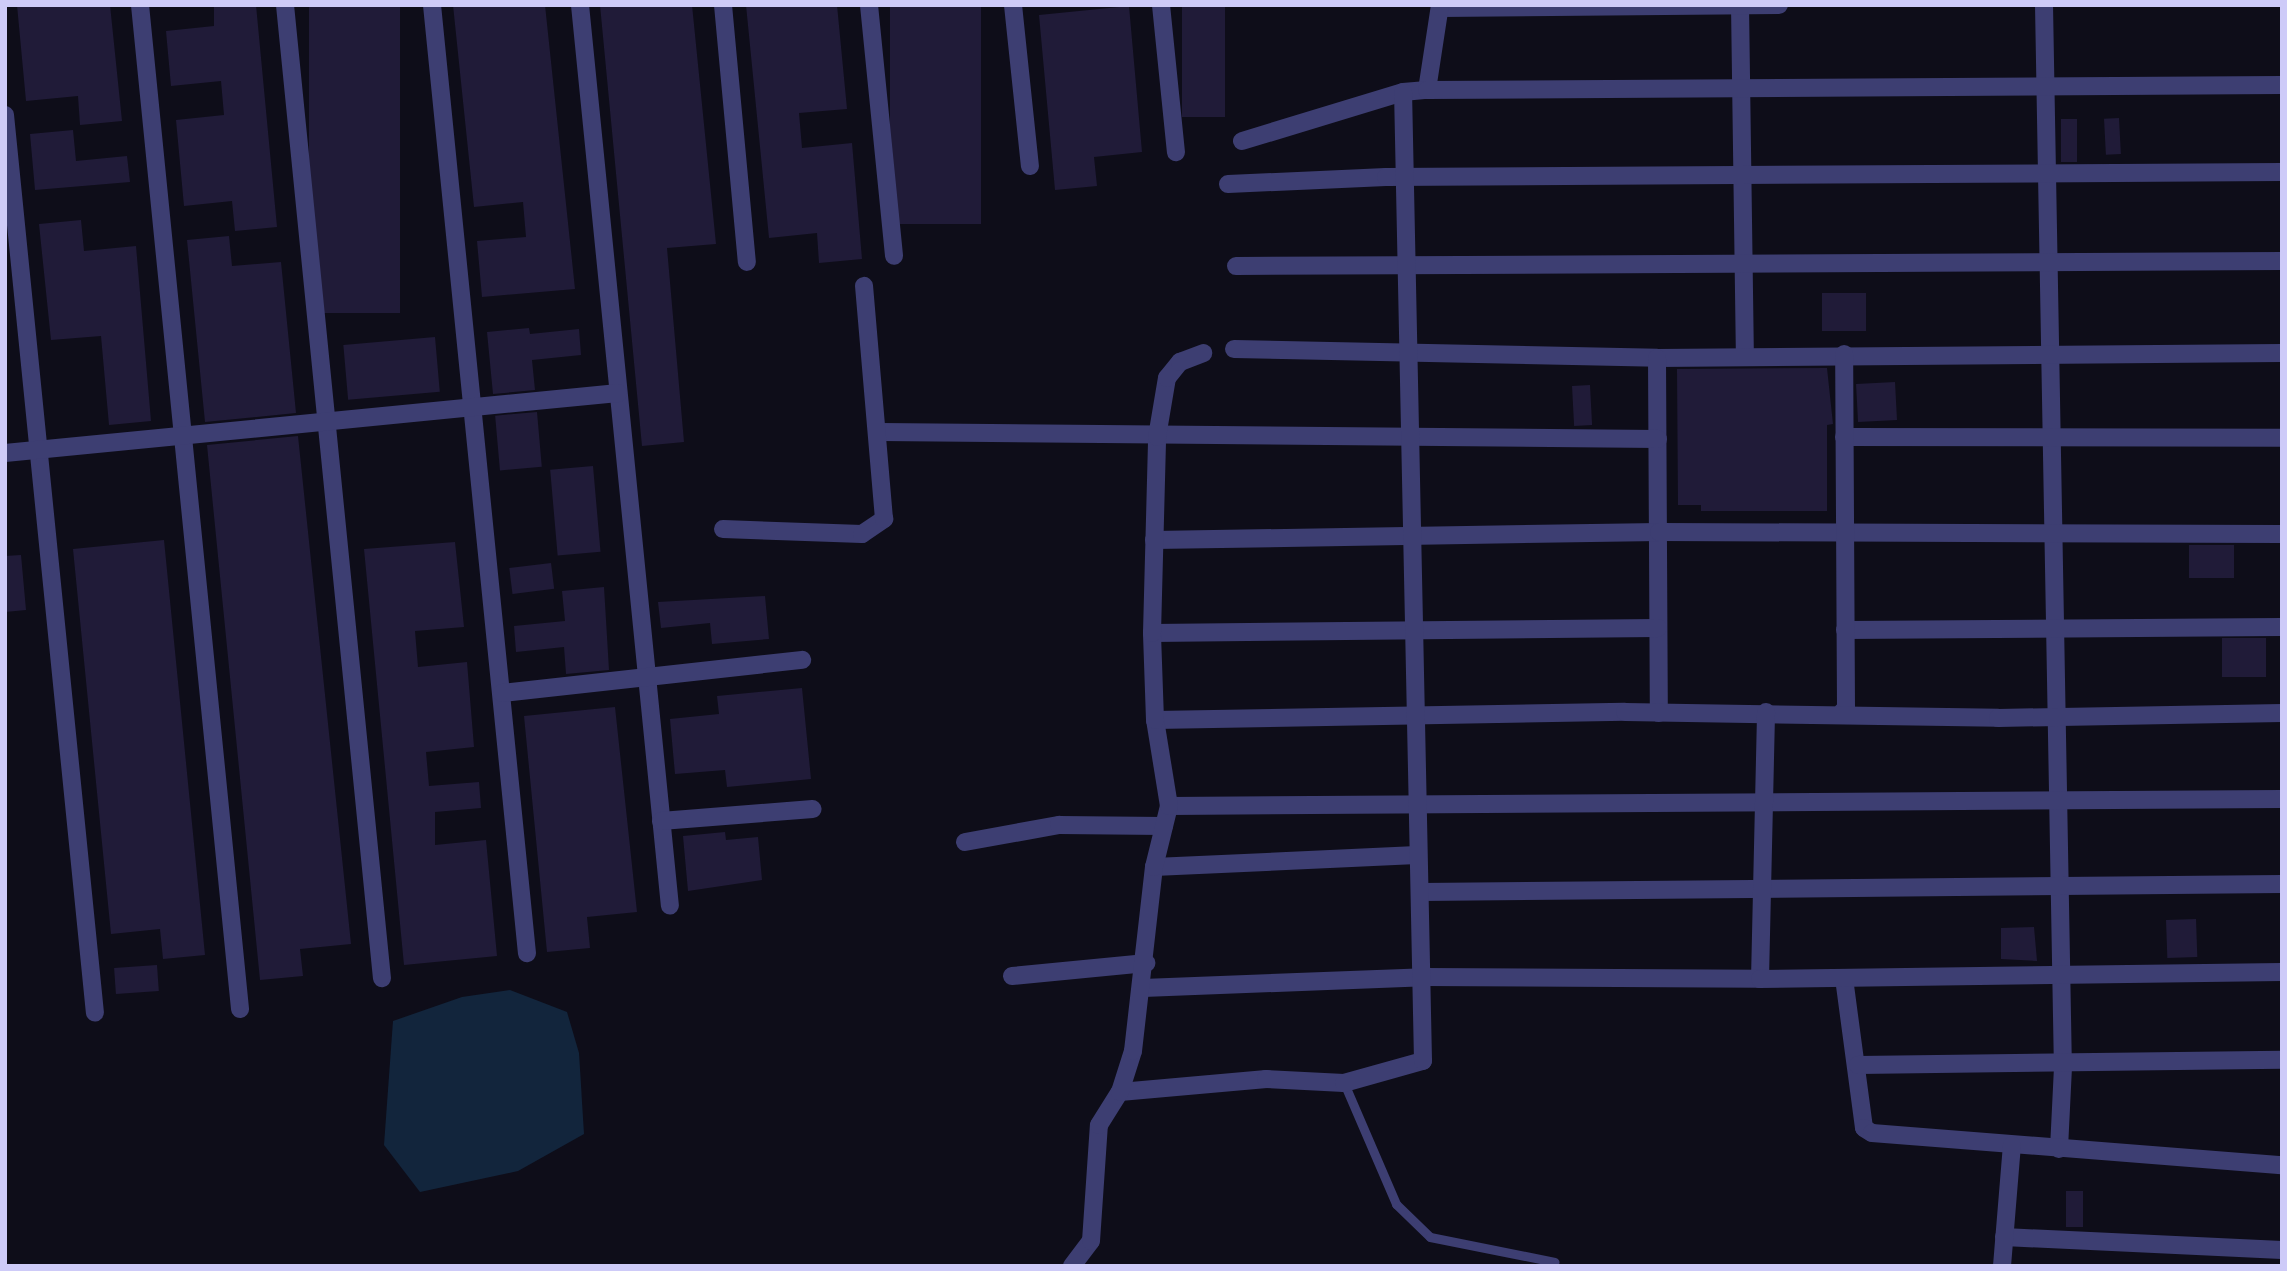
<!DOCTYPE html>
<html>
<head>
<meta charset="utf-8">
<style>
	body { margin:0 }
	#map { position:relative; width:2287px; height:1271px; overflow:hidden; background:#0e0d19; font-family:"Sofia Sans Condensed",sans-serif }
	div>[style] { position:absolute }
	.water>* { inset:0; background:#12253c }
	.building>* { inset:0; background:#201b38; transform-origin:0 0 }
	.lane>* { height:9px; margin:-4.5px; padding:0 4.5px; transform-origin:4.5px; border-radius:4.5px; background:#3d3e72 }
	.street>* { height:18px; margin:-9px; padding:0 9px; transform-origin:9px; border-radius:9px; background:#3d3e72 }
	span { translate:-50% -50%; white-space:nowrap; text-align:center; line-height:1.15; -webkit-text-stroke:7px #0e0d19; paint-order:stroke }
	.frame { position:absolute; inset:0; border:7px solid #cecbf8; pointer-events:none }
</style>
</head>
<body>
<div id="map">
	<div class="water">
		<i style="clip-path:polygon(510px 990px,567px 1012px,579px 1053px,584px 1134px,518px 1171px,420px 1192px,384px 1145px,393px 1021px,462px 997px)"></i>
	</div>
	<div class="building">
		<i style="clip-path:polygon(17px 5px,110px 5px,122px 121px,80px 125px,78px 96px,26px 101px)"></i>
		<i style="clip-path:polygon(214px 5px,256px 5px,277px 227px,235px 231px,232px 201px,184px 206px,176px 120px,224px 115px,221px 81px,171px 86px,166px 31px,214px 26px)"></i>
		<i style="left:309px;top:5px;width:91px;height:308px"></i>
		<i style="clip-path:polygon(453px 5px,545px 5px,575px 289px,482px 297px,477px 241px,526px 237px,523px 202px,474px 207px)"></i>
		<i style="clip-path:polygon(600px 5px,692px 5px,716px 244px,667px 248px,684px 442px,642px 446px)"></i>
		<i style="clip-path:polygon(746px 5px,837px 5px,847px 109px,799px 113px,802px 148px,852px 143px,862px 259px,819px 263px,817px 233px,769px 238px)"></i>
		<i style="left:890px;top:5px;width:91px;height:219px"></i>
		<i style="left:1182px;top:5px;width:43px;height:112px"></i>
		<i style="clip-path:polygon(1129px 6px,1142px 152px,1094px 157px,1097px 186px,1055px 190px,1039px 15px)"></i>
		<i style="left:2119px;top:118px;width:36px;height:15px;rotate:87deg"></i>
		<i style="left:2061px;top:119px;width:16px;height:43px"></i>
		<i style="clip-path:polygon(73px 130px,76px 161px,127px 156px,130px 182px,35px 190px,30px 134px)"></i>
		<i style="clip-path:polygon(81px 220px,84px 251px,136px 246px,151px 421px,109px 425px,101px 336px,51px 340px,39px 224px)"></i>
		<i style="clip-path:polygon(229px 236px,232px 266px,281px 262px,296px 413px,205px 422px,187px 240px)"></i>
		<i style="left:1822px;top:293px;width:44px;height:38px"></i>
		<i style="clip-path:polygon(529px 328px,530px 334px,579px 329px,581px 355px,532px 360px,535px 390px,493px 394px,487px 332px)"></i>
		<i style="left:435px;top:337px;width:55px;height:92px;rotate:85deg"></i>
		<i style="clip-path:polygon(1827px 368px,1833px 424px,1827px 425px,1827px 511px,1701px 511px,1701px 505px,1678px 505px,1677px 369px)"></i>
		<i style="left:1895px;top:382px;width:38px;height:39px;rotate:87deg"></i>
		<i style="left:1590px;top:385px;width:40px;height:18px;rotate:87deg"></i>
		<i style="left:537px;top:412px;width:55px;height:42px;rotate:85deg"></i>
		<i style="clip-path:polygon(298px 436px,351px 944px,300px 949px,303px 976px,260px 980px,207px 445px)"></i>
		<i style="left:593px;top:466px;width:86px;height:43px;rotate:85deg"></i>
		<i style="clip-path:polygon(164px 540px,205px 955px,163px 959px,160px 929px,111px 934px,73px 549px)"></i>
		<i style="clip-path:polygon(455px 542px,464px 627px,415px 631px,418px 667px,467px 662px,474px 747px,426px 752px,429px 786px,479px 782px,481px 808px,435px 812px,435px 845px,486px 840px,497px 956px,404px 965px,364px 549px)"></i>
		<i style="left:2189px;top:545px;width:45px;height:33px"></i>
		<i style="clip-path:polygon(21px 555px,26px 610px,5px 612px,5px 556px)"></i>
		<i style="left:551px;top:563px;width:26px;height:42px;rotate:83deg"></i>
		<i style="clip-path:polygon(604px 587px,609px 670px,566px 674px,564px 647px,516px 652px,514px 626px,565px 621px,562px 591px)"></i>
		<i style="clip-path:polygon(765px 596px,769px 639px,712px 644px,710px 623px,661px 628px,658px 602px)"></i>
		<i style="left:2266px;top:638px;width:39px;height:44px;rotate:90deg"></i>
		<i style="clip-path:polygon(802px 688px,811px 779px,727px 787px,725px 770px,675px 774px,670px 719px,719px 714px,717px 696px)"></i>
		<i style="clip-path:polygon(615px 707px,637px 912px,587px 917px,590px 948px,547px 952px,524px 716px)"></i>
		<i style="clip-path:polygon(725px 832px,726px 840px,758px 837px,762px 880px,688px 891px,683px 836px)"></i>
		<i style="left:2196px;top:919px;width:38px;height:30px;rotate:88deg"></i>
		<i style="clip-path:polygon(2034px 927px,2037px 961px,2001px 959px,2001px 928px)"></i>
		<i style="left:157px;top:965px;width:26px;height:43px;rotate:86deg"></i>
		<i style="left:2066px;top:1191px;width:17px;height:36px"></i>
	</div>
	<div class="lane">
		<i style="left:1344px;top:1083px;width:132px;rotate:66.7deg"></i>
		<i style="left:1396px;top:1204px;width:47px;rotate:44.1deg"></i>
		<i style="left:1430px;top:1237px;width:127px;rotate:11.3deg"></i>
	</div>
	<div class="street">
		<i style="left:140px;top:5px;width:1009px;rotate:84.31deg"></i>
		<i style="left:285px;top:5px;width:978px;rotate:84.31deg"></i>
		<i style="left:432px;top:5px;width:953px;rotate:84.28deg"></i>
		<i style="left:580px;top:5px;width:905px;rotate:84.3deg"></i>
		<i style="left:723px;top:5px;width:258px;rotate:84.7deg"></i>
		<i style="left:869px;top:5px;width:252px;rotate:84.3deg"></i>
		<i style="left:1013px;top:5px;width:162px;rotate:84deg"></i>
		<i style="left:1161px;top:5px;width:148px;rotate:84.2deg"></i>
		<i style="left:1740px;top:5px;width:349px;rotate:89.2deg"></i>
		<i style="left:2044px;top:5px;width:1062px;rotate:88.98deg"></i>
		<i style="left:2063px;top:1067px;width:82px;rotate:92.8deg"></i>
		<i style="left:1440px;top:8px;width:339px;rotate:-0.5deg"></i>
		<i style="left:1427px;top:90px;width:86px;rotate:-81.3deg"></i>
		<i style="left:5px;top:115px;width:902px;rotate:84.28deg"></i>
		<i style="left:1242px;top:141px;width:168px;rotate:-16.9deg"></i>
		<i style="left:1403px;top:92px;width:24px;rotate:-5deg"></i>
		<i style="left:1427px;top:90px;width:855px;rotate:-0.34deg"></i>
		<i style="left:1228px;top:184px;width:158px;rotate:-2.5deg"></i>
		<i style="left:1386px;top:177px;width:896px;rotate:-0.32deg"></i>
		<i style="left:1236px;top:266px;width:1046px;rotate:-0.27deg"></i>
		<i style="left:1234px;top:349px;width:423px;rotate:1.2deg"></i>
		<i style="left:1657px;top:358px;width:625px;rotate:-0.46deg"></i>
		<i style="left:1657px;top:358px;width:355px;rotate:89.7deg"></i>
		<i style="left:881px;top:432px;width:777px;rotate:0.52deg"></i>
		<i style="left:1844px;top:437px;width:438px;rotate:0.1deg"></i>
		<i style="left:5px;top:453px;width:616px;rotate:-5.59deg"></i>
		<i style="left:723px;top:529px;width:139px;rotate:2.1deg"></i>
		<i style="left:862px;top:534px;width:27px;rotate:-34deg"></i>
		<i style="left:884px;top:519px;width:234px;rotate:-94.9deg"></i>
		<i style="left:1154px;top:540px;width:505px;rotate:-0.91deg"></i>
		<i style="left:1659px;top:532px;width:623px;rotate:0.18deg"></i>
		<i style="left:1845px;top:630px;width:437px;rotate:-0.4deg"></i>
		<i style="left:1152px;top:633px;width:506px;rotate:-0.57deg"></i>
		<i style="left:502px;top:693px;width:302px;rotate:-6.3deg"></i>
		<i style="left:1842px;top:712px;width:6px;rotate:-45deg"></i>
		<i style="left:1846px;top:708px;width:354px;rotate:-90.3deg"></i>
		<i style="left:1155px;top:720px;width:470px;rotate:-1deg"></i>
		<i style="left:1625px;top:712px;width:373px;rotate:0.9deg"></i>
		<i style="left:1998px;top:718px;width:284px;rotate:-1deg"></i>
		<i style="left:1169px;top:806px;width:1113px;rotate:-0.36deg"></i>
		<i style="left:661px;top:821px;width:152px;rotate:-4.5deg"></i>
		<i style="left:965px;top:842px;width:96px;rotate:-10.3deg"></i>
		<i style="left:1059px;top:825px;width:105px;rotate:0.5deg"></i>
		<i style="left:1154px;top:867px;width:263px;rotate:-2.6deg"></i>
		<i style="left:1421px;top:892px;width:861px;rotate:-0.53deg"></i>
		<i style="left:1012px;top:976px;width:135px;rotate:-5.5deg"></i>
		<i style="left:1844px;top:978px;width:151px;rotate:82.4deg"></i>
		<i style="left:1864px;top:1128px;width:9px;rotate:32deg"></i>
		<i style="left:1872px;top:1133px;width:411px;rotate:4.5deg"></i>
		<i style="left:1760px;top:979px;width:267px;rotate:-88.7deg"></i>
		<i style="left:1143px;top:988px;width:281px;rotate:-2.2deg"></i>
		<i style="left:1424px;top:977px;width:336px;rotate:0.3deg"></i>
		<i style="left:1760px;top:979px;width:522px;rotate:-0.77deg"></i>
		<i style="left:1858px;top:1065px;width:424px;rotate:-0.7deg"></i>
		<i style="left:1120px;top:1092px;width:147px;rotate:-5.1deg"></i>
		<i style="left:1266px;top:1079px;width:78px;rotate:2.9deg"></i>
		<i style="left:1344px;top:1083px;width:82px;rotate:-15.6deg"></i>
		<i style="left:1423px;top:1061px;width:969px;rotate:-91.18deg"></i>
		<i style="left:2004px;top:1237px;width:278px;rotate:2.7deg"></i>
		<i style="left:1072px;top:1266px;width:31px;rotate:-53deg"></i>
		<i style="left:1091px;top:1241px;width:116px;rotate:-86.1deg"></i>
		<i style="left:1099px;top:1125px;width:39px;rotate:-58deg"></i>
		<i style="left:1120px;top:1092px;width:43px;rotate:-72.4deg"></i>
		<i style="left:1133px;top:1051px;width:185px;rotate:-83.5deg"></i>
		<i style="left:1154px;top:867px;width:63px;rotate:-76.2deg"></i>
		<i style="left:1169px;top:806px;width:87px;rotate:-99.2deg"></i>
		<i style="left:1155px;top:720px;width:87px;rotate:-92deg"></i>
		<i style="left:1152px;top:633px;width:196px;rotate:-88.5deg"></i>
		<i style="left:1157px;top:437px;width:60px;rotate:-80.4deg"></i>
		<i style="left:1167px;top:378px;width:21px;rotate:-51deg"></i>
		<i style="left:1180px;top:362px;width:25px;rotate:-21deg"></i>
		<i style="left:2002px;top:1266px;width:121px;rotate:-85.3deg"></i>
	</div>
	<div class="frame"></div>
</div>
</body>
</html>
